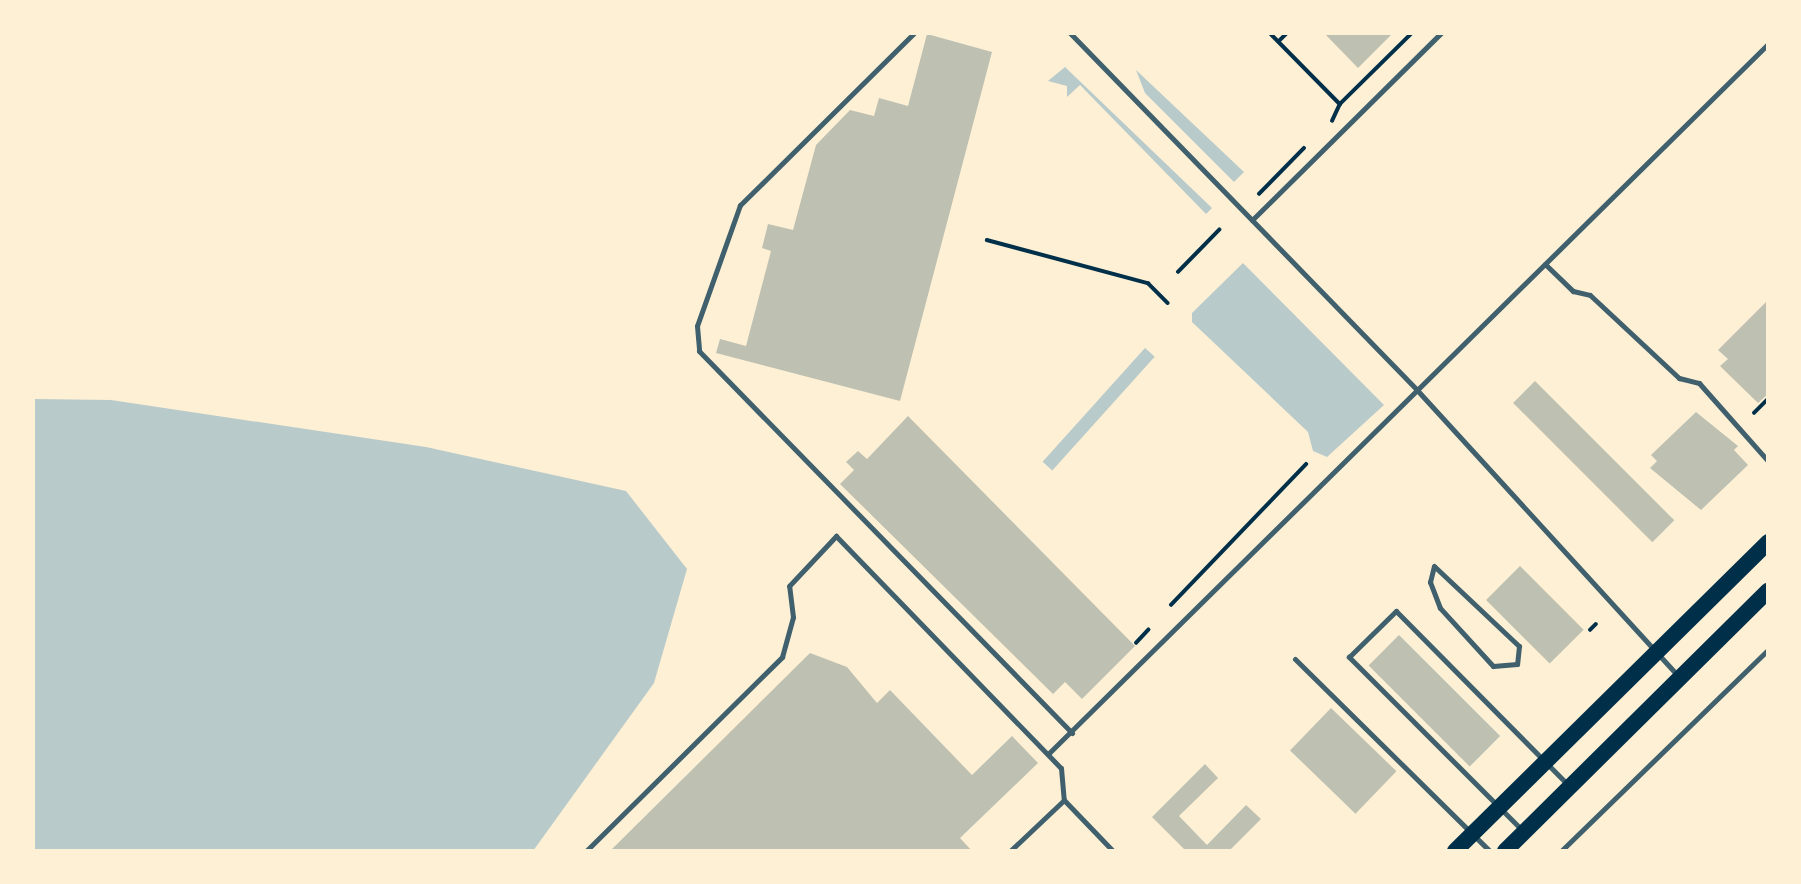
<!DOCTYPE html>
<html>
<head>
<meta charset="utf-8">
<style>
	body { margin:0 }
	#map { position:relative; width:1801px; height:884px; overflow:hidden; background:#fdf0d5; font-family:Poppins,sans-serif }
	div>[style] { position:absolute }
	.green>* { inset:0; background:#b9caca; transform-origin:0 0 }
	.building>* { inset:0; background:#bec0b2; transform-origin:0 0 }
	.path>* { height:3.5px; margin:-1.75px; padding:0 1.75px; transform-origin:1.75px; border-radius:1.75px; background:#003049 }
	.service>* { height:5px; margin:-2.5px; padding:0 2.5px; transform-origin:2.5px; border-radius:2.5px; background:#3f606c }
	.primary>* { height:16px; margin:-8px; padding:0 8px; transform-origin:8px; border-radius:8px; background:#003049 }
	span { translate:-50% -50%; white-space:nowrap; text-align:center; line-height:1.15; -webkit-text-stroke:5px #fdf0d5; paint-order:stroke }
	.frame { position:absolute; inset:0; border:35px solid #fdf0d5; pointer-events:none }
</style>
</head>
<body>
<div id="map">
	<div class="green">
		<i style="clip-path:polygon(1065px 67px,1212px 208px,1206px 214px,1080px 85px,1067px 97px,1067px 86px,1048px 81px)"></i>
		<i style="clip-path:polygon(1136px 70px,1244px 172px,1234px 182px,1145px 93px)"></i>
		<i style="clip-path:polygon(1243px 263px,1384px 405px,1327px 457px,1313px 451px,1308px 432px,1192px 322px,1192px 313px)"></i>
		<i style="left:1145px;top:348px;width:13px;height:153px;rotate:42deg"></i>
		<i style="clip-path:polygon(33px 399px,111px 400px,426px 447px,626px 491px,687px 569px,654px 683px,533px 851px,33px 851px)"></i>
	</div>
	<div class="building">
		<i style="clip-path:polygon(1324px 33px,1393px 33px,1358px 68px)"></i>
		<i style="clip-path:polygon(927px 34px,992px 52px,900px 401px,716px 353px,720px 339px,746px 346px,771px 251px,762px 248px,768px 224px,793px 230px,816px 145px,850px 110px,874px 116px,879px 98px,908px 106px)"></i>
		<i style="clip-path:polygon(1768px 300px,1768px 394px,1758px 403px,1720px 366px,1728px 359px,1718px 350px)"></i>
		<i style="left:1535px;top:381px;width:197px;height:31px;rotate:45deg"></i>
		<i style="clip-path:polygon(1696px 412px,1738px 446px,1734px 450px,1748px 465px,1701px 510px,1650px 468px,1657px 461px,1651px 455px)"></i>
		<i style="clip-path:polygon(908px 416px,1135px 646px,1082px 699px,1065px 682px,1053px 694px,840px 484px,854px 470px,846px 462px,858px 451px,867px 459px)"></i>
		<i style="left:1520px;top:566px;width:90px;height:48px;rotate:45deg"></i>
		<i style="left:1399px;top:635px;width:143px;height:43px;rotate:45deg"></i>
		<i style="clip-path:polygon(810px 653px,847px 667px,877px 703px,890px 690px,972px 775px,1012px 736px,1038px 763px,960px 838px,972px 851px,610px 851px)"></i>
		<i style="left:1331px;top:708px;width:91px;height:59px;rotate:44deg"></i>
		<i style="clip-path:polygon(1205px 764px,1218px 778px,1179px 816px,1207px 845px,1246px 805px,1261px 819px,1229px 851px,1186px 851px,1152px 817px)"></i>
	</div>
	<div class="path">
		<i style="left:1270px;top:33px;width:100px;rotate:45.4deg"></i>
		<i style="left:1279px;top:41px;width:11px;rotate:-45deg"></i>
		<i style="left:1332px;top:121px;width:19px;rotate:-65deg"></i>
		<i style="left:1340px;top:104px;width:101px;rotate:-44.6deg"></i>
		<i style="left:1259px;top:194px;width:64px;rotate:-45.6deg"></i>
		<i style="left:987px;top:240px;width:167px;rotate:15deg"></i>
		<i style="left:1148px;top:283px;width:28px;rotate:45deg"></i>
		<i style="left:1178px;top:272px;width:59px;rotate:-45.7deg"></i>
		<i style="left:1754px;top:413px;width:20px;rotate:-45deg"></i>
		<i style="left:1171px;top:605px;width:195px;rotate:-46.2deg"></i>
		<i style="left:1590px;top:630px;width:8px;rotate:-45deg"></i>
		<i style="left:1136px;top:643px;width:18px;rotate:-47deg"></i>
	</div>
	<div class="service">
		<i style="left:914px;top:33px;width:245px;rotate:135.3deg"></i>
		<i style="left:740px;top:205px;width:128px;rotate:109.6deg"></i>
		<i style="left:697px;top:326px;width:25px;rotate:85deg"></i>
		<i style="left:699px;top:351px;width:534px;rotate:45.68deg"></i>
		<i style="left:1070px;top:33px;width:498px;rotate:45.8deg"></i>
		<i style="left:1417px;top:390px;width:387px;rotate:47.6deg"></i>
		<i style="left:1252px;top:220px;width:266px;rotate:-44.7deg"></i>
		<i style="left:1545px;top:264px;width:39px;rotate:44deg"></i>
		<i style="left:1573px;top:291px;width:17px;rotate:13deg"></i>
		<i style="left:1590px;top:295px;width:122px;rotate:43deg"></i>
		<i style="left:1679px;top:378px;width:21px;rotate:14deg"></i>
		<i style="left:1699px;top:383px;width:104px;rotate:48.5deg"></i>
		<i style="left:1434px;top:566px;width:117px;rotate:43.3deg"></i>
		<i style="left:1519px;top:646px;width:18px;rotate:96deg"></i>
		<i style="left:1517px;top:664px;width:24px;rotate:175deg"></i>
		<i style="left:1493px;top:666px;width:79px;rotate:-132.4deg"></i>
		<i style="left:1440px;top:608px;width:28px;rotate:-111deg"></i>
		<i style="left:1430px;top:582px;width:16px;rotate:-76deg"></i>
		<i style="left:1295px;top:659px;width:274px;rotate:44.6deg"></i>
		<i style="left:1049px;top:753px;width:1010px;rotate:-44.6deg"></i>
		<i style="left:1064px;top:800px;width:71px;rotate:46.1deg"></i>
		<i style="left:1522px;top:830px;width:245px;rotate:-135deg"></i>
		<i style="left:1349px;top:657px;width:66px;rotate:-44.4deg"></i>
		<i style="left:1396px;top:611px;width:243px;rotate:45.3deg"></i>
		<i style="left:586px;top:851px;width:276px;rotate:-44.7deg"></i>
		<i style="left:782px;top:657px;width:41px;rotate:-74.6deg"></i>
		<i style="left:793px;top:617px;width:31px;rotate:-97deg"></i>
		<i style="left:789px;top:586px;width:69px;rotate:-46.8deg"></i>
		<i style="left:836px;top:536px;width:323px;rotate:45.9deg"></i>
		<i style="left:1061px;top:768px;width:32px;rotate:85deg"></i>
		<i style="left:1064px;top:800px;width:74px;rotate:136.6deg"></i>
		<i style="left:1561px;top:851px;width:289px;rotate:-44.2deg"></i>
	</div>
	<div class="primary">
		<i style="left:1455px;top:851px;width:440px;rotate:-44.6deg"></i>
		<i style="left:1505px;top:851px;width:370px;rotate:-44.7deg"></i>
	</div>
	<div class="frame"></div>
</div>
</body>
</html>
